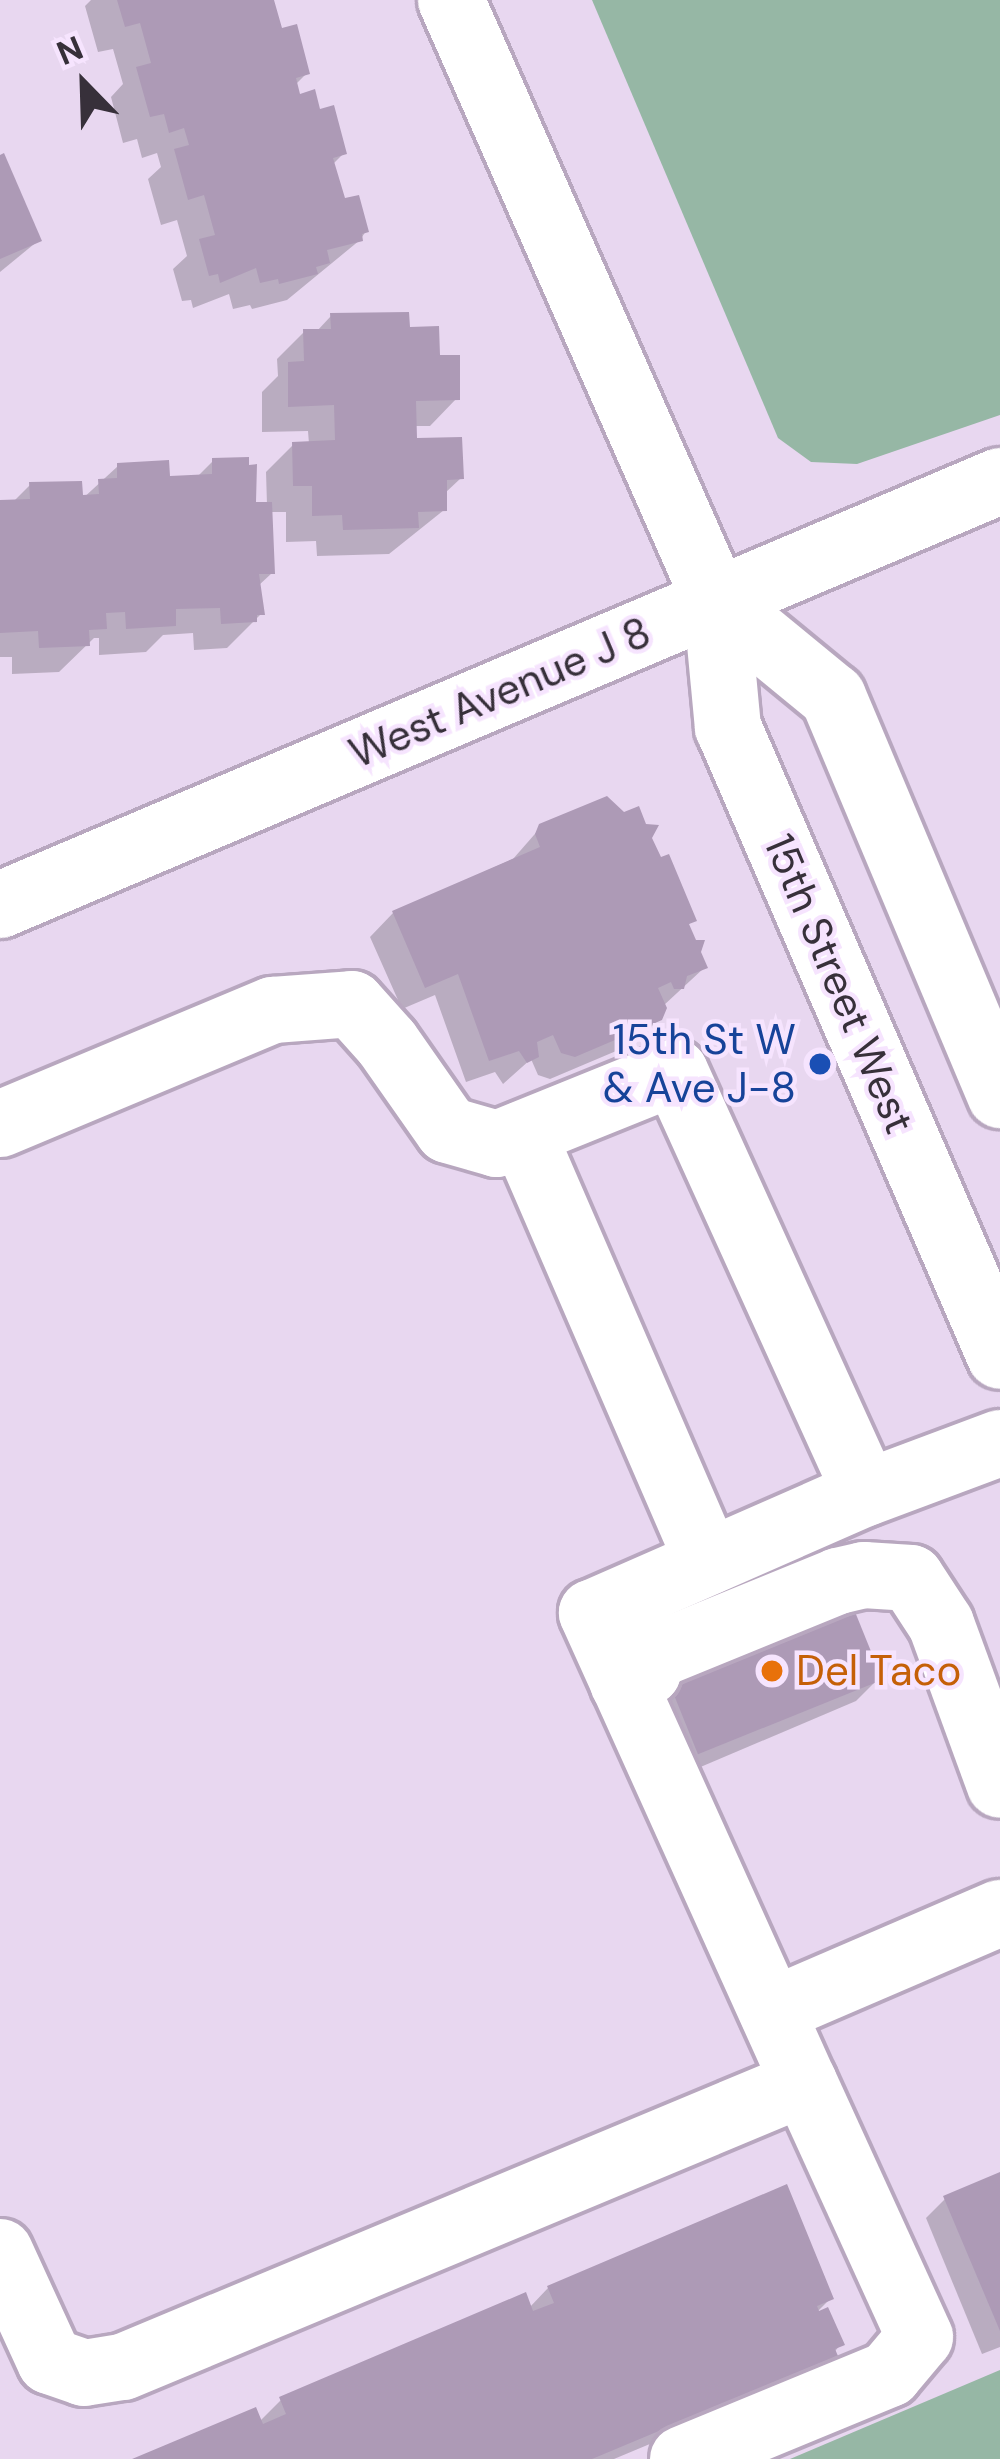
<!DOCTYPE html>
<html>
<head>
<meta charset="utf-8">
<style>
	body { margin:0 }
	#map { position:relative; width:1000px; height:2459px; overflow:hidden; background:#e8d7f0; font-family:"DM Sans",sans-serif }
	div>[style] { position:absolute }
	.green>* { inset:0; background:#96b7a5 }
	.shadow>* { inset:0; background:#0003 }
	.building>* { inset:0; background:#ad9ab6; transform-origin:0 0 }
	.roads { filter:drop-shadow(3px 0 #b8a7bf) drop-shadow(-3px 0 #b8a7bf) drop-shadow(0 3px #b8a7bf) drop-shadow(0 -3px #b8a7bf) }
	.minor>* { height:66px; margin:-33px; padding:0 33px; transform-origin:33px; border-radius:33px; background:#fff }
	.dots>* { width:33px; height:33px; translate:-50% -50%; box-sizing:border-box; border:6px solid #f6e4fe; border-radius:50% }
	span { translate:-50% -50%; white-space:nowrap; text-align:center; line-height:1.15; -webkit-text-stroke:9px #f6e4fe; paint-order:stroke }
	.street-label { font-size:42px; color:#37303a }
	.transit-label { font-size:42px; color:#164399 }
	.right { translate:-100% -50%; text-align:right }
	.food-label { font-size:42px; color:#c56008 }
	.left { translate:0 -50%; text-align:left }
	.north { position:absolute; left:24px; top:24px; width:120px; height:120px; -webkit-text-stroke:9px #f6e4fe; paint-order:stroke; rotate:337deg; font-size:33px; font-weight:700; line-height:48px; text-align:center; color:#37303a }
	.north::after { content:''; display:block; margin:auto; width:42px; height:54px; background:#37303a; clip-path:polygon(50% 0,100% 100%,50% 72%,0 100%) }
</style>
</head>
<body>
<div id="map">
	<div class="green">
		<i style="clip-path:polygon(592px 0,1000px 0,1000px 415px,857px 464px,811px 462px,778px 438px)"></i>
		<i style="clip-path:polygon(1000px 2370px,1000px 2459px,790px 2459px)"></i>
	</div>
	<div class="shadow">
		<i style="clip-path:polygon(91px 0,271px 0,280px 32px,307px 73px,295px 85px,298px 97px,318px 113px,344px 153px,332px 165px,342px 202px,366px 231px,360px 240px,287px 300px,252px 309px,250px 305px,233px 309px,229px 294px,193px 308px,191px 300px,182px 301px,173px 269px,187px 256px,177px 220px,161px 225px,148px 179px,161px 167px,157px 153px,142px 158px,137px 139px,123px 143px,111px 97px,123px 84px,113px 49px,98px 52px,85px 6px)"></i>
		<i style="clip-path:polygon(0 158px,39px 240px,0 272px)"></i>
		<i style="clip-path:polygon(331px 316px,407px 330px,437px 358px,457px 398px,430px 426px,413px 426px,414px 441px,461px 478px,444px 494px,444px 510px,389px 554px,317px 556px,316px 541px,286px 542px,286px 512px,269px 512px,272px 573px,258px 586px,262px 613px,227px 648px,194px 650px,193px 633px,163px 635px,146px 652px,99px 655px,99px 638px,94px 638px,59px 672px,12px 674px,12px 657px,0 657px,0 503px,13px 502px,30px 485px,80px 501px,118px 466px,167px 479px,196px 478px,213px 461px,253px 505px,267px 505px,266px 472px,293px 445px,309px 444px,308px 431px,262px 432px,262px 392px,278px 376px,277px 359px,304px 332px,316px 332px)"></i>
		<i style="clip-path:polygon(541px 827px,649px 837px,693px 920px,687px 926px,704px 968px,663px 1006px,659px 1019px,635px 1043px,550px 1079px,538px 1075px,531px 1059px,503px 1084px,495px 1072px,466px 1082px,435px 995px,402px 1009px,370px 937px,393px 913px,513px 859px)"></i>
		<i style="clip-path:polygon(879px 1678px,856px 1701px,677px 1777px,640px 1689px)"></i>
		<i style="clip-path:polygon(1000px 2176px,1000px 2347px,982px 2354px,926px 2218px,945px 2199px)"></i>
		<i style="clip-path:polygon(548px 2288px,831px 2298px,813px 2316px,841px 2344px,815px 2375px,614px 2459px,139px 2459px,259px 2422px,281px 2400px,529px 2308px)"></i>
	</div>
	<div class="building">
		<i style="clip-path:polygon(117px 0,274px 0,282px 28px,297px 24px,310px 74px,296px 78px,300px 94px,315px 89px,320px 109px,334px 105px,347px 154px,333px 158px,345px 198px,359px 195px,369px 232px,362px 234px,363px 241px,327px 250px,330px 263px,316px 267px,318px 274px,279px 284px,278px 279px,260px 283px,256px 268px,220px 283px,218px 274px,209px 276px,199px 239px,215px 235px,204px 195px,188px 200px,174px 149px,189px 145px,184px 128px,169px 133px,164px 114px,150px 117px,136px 67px,151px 63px,140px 23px,125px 27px)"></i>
		<i style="clip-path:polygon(4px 153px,42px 241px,0 259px,0 155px)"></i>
		<i style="clip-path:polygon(409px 312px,410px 327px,439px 326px,440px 355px,460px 355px,460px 400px,416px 401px,417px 438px,462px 437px,464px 479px,447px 480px,447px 511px,418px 512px,419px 528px,343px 530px,342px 515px,312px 516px,312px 486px,293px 486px,292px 442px,335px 440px,334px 405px,288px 407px,288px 362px,304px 361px,303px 329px,331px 329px,330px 313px)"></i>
		<i style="clip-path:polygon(249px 457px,249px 465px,257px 464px,256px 502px,272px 502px,275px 574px,259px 574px,265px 615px,257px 615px,257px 622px,221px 624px,220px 608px,176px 609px,176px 626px,126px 629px,125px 612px,106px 613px,107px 629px,89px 630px,90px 646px,39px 648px,38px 631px,0 633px,0 500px,30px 499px,29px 482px,82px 481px,83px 495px,99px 494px,98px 479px,117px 478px,117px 463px,169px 460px,170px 476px,212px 474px,212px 458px)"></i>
		<i style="clip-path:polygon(607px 796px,624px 812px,639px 806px,646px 824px,659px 825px,652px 838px,661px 857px,669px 854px,697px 921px,689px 924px,696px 940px,705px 940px,701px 952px,708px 968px,687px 976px,684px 989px,674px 989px,671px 982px,658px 988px,667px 1008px,662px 1020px,575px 1057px,561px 1053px,553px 1035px,537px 1042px,539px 1057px,527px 1063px,519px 1051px,489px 1061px,458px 974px,425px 988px,392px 911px,540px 847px,535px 834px,539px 824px)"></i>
		<i style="left:845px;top:1587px;width:100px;height:199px;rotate:68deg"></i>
		<i style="clip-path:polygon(1000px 2172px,1000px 2331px,943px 2196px)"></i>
		<i style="clip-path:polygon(787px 2184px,834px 2299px,817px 2306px,819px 2311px,828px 2307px,845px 2345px,835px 2349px,838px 2356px,592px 2459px,132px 2459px,256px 2407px,263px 2424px,286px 2414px,279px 2397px,526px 2292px,533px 2311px,554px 2303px,547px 2286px)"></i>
	</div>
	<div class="roads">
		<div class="minor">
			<i style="left:451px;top:0;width:657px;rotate:66.21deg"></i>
			<i style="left:716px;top:601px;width:127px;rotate:84.6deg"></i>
			<i style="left:728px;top:727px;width:685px;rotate:66.61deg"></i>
			<i style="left:716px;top:601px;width:151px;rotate:39.4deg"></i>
			<i style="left:833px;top:697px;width:432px;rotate:67.2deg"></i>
			<i style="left:0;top:905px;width:1086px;rotate:-22.98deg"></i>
			<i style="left:0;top:1124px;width:296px;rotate:-22.7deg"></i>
			<i style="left:273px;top:1010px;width:79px;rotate:-4.3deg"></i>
			<i style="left:352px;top:1004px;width:52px;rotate:48.1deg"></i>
			<i style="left:387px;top:1043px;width:106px;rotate:55deg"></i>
			<i style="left:448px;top:1130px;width:51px;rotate:15.9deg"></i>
			<i style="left:497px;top:1144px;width:192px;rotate:-22deg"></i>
			<i style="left:675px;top:1072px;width:462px;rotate:65.6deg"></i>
			<i style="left:523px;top:1134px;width:466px;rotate:66.6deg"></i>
			<i style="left:623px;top:1683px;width:27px;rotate:-24deg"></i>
			<i style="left:648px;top:1672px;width:16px;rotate:-75deg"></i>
			<i style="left:652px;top:1657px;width:201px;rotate:-22.2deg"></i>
			<i style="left:838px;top:1581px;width:27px;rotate:-13deg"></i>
			<i style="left:864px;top:1575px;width:47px;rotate:3.7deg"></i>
			<i style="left:911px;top:1578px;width:55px;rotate:56.9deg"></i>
			<i style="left:941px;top:1624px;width:171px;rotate:69.9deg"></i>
			<i style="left:772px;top:2011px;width:248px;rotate:-23.3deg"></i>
			<i style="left:0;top:2252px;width:120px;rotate:65.4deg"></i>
			<i style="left:50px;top:2361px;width:36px;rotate:19deg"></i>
			<i style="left:84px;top:2373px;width:39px;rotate:-9deg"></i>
			<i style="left:123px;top:2367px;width:738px;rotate:-22.64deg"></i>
			<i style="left:804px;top:2083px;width:516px;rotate:-114.28deg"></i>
			<i style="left:592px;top:1613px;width:299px;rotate:-23.7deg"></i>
			<i style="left:866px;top:1493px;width:143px;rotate:-20.5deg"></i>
			<i style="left:683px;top:2459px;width:223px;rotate:-22.4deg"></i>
			<i style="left:889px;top:2374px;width:48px;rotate:-50deg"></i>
			<i style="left:920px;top:2337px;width:279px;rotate:-114.5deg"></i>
		</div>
	</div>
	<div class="dots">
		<i style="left:820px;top:1064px;background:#1a4fb4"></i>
		<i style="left:772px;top:1671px;background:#e8710a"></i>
	</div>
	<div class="street-label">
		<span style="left:500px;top:693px;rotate:-23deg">West Avenue J 8</span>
		<span style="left:839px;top:984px;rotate:67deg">15th Street West</span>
	</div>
	<div class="transit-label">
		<span class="right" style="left:796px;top:1064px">15th St W<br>&amp; Ave J-8</span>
	</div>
	<div class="food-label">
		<span class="left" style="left:796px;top:1671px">Del Taco</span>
	</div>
	<div class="north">N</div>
</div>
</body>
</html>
